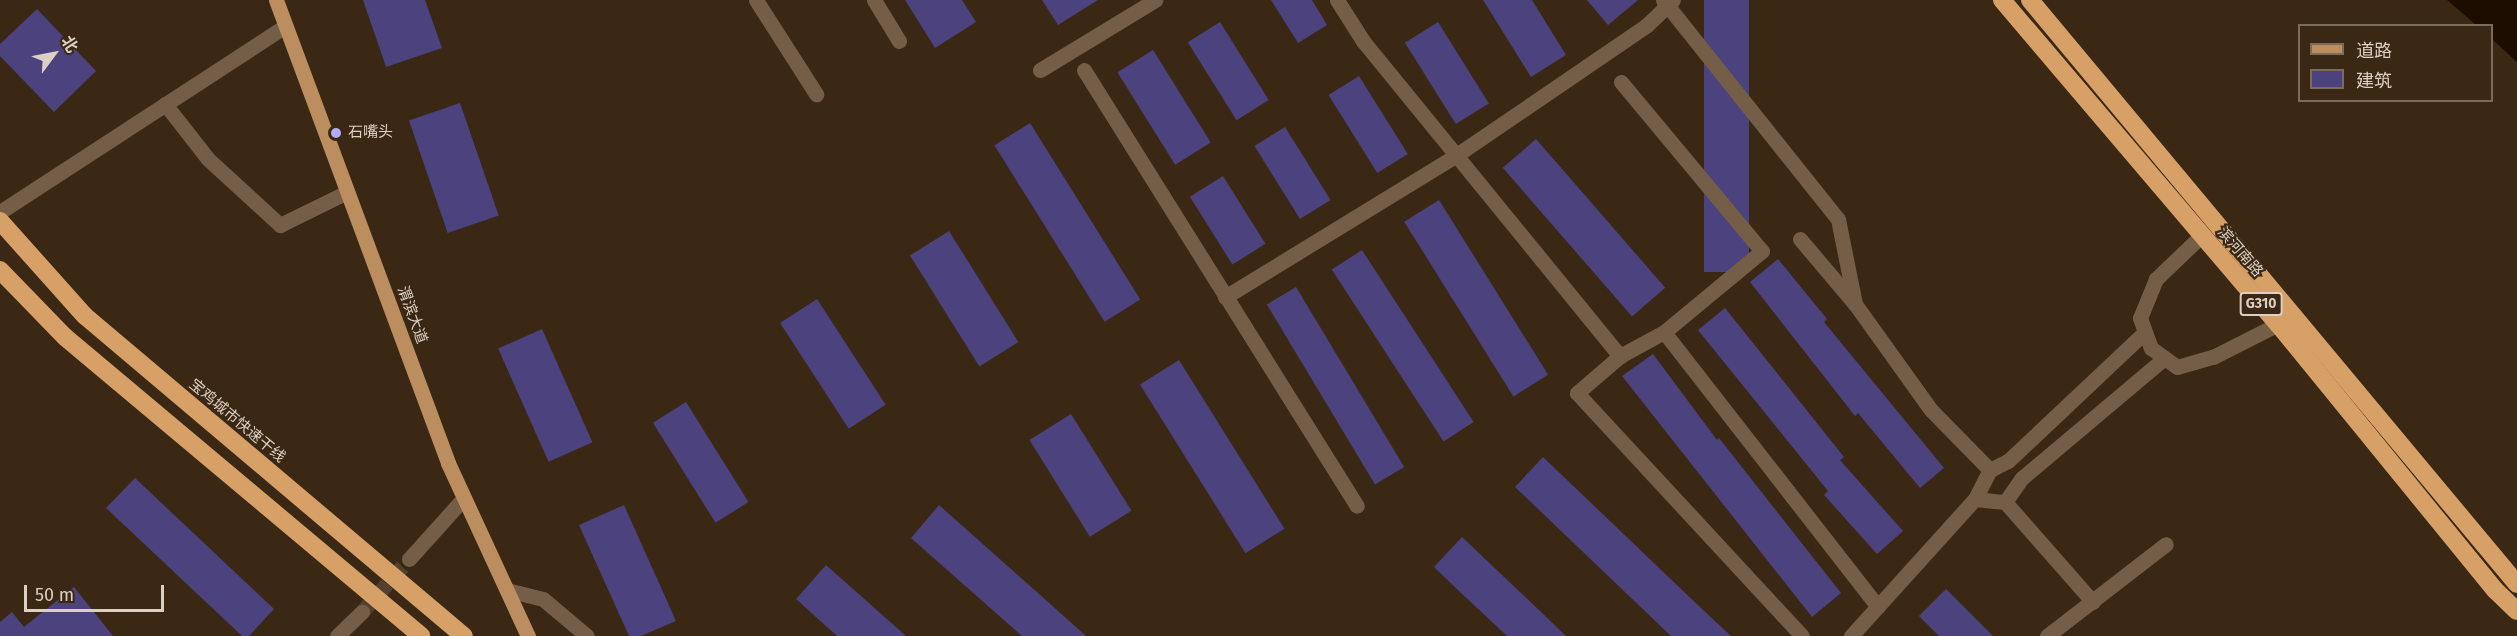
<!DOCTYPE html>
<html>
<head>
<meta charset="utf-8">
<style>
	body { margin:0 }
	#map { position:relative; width:2517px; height:636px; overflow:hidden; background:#3a2815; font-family:"Fira Sans","Noto Sans SC",sans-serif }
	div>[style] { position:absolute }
	.water>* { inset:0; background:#1d0d00 }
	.building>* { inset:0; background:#4b427e; transform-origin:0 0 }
	.minor-tunnel>* { height:15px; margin-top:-7.5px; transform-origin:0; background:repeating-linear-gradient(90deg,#52412f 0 15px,transparent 0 23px) }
	.minor>* { height:15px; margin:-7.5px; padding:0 7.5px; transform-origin:7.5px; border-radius:7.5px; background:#745e48 }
	.major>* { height:15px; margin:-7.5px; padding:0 7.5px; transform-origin:7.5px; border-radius:7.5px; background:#bb8d5f }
	.highway>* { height:18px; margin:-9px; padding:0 9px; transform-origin:9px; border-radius:9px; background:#d7a067 }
	.dots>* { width:16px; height:16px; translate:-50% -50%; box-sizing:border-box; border:3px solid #3a2815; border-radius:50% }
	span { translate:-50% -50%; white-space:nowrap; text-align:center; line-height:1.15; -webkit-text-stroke:4.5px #3a2815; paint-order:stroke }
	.shield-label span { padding:2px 4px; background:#3a2815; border:2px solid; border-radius:4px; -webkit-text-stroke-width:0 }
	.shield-label { font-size:14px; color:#dcd0c4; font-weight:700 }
	.poi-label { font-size:15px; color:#dcd0c4 }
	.left { translate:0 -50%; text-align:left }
	.street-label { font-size:15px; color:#dcd0c4 }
	.legend { position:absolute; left:2298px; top:24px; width:195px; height:78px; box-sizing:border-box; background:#3a2815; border:2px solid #7b6b5b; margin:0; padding:8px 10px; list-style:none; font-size:18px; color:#dcd0c4 }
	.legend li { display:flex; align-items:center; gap:12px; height:30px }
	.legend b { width:30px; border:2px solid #7b6b5b }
	.north { position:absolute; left:24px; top:24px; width:60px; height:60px; -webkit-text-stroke:4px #3a2815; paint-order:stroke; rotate:58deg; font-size:16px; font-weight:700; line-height:24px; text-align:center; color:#dcd0c4 }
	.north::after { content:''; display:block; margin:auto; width:21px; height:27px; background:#dcd0c4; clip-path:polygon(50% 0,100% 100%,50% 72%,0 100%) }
	.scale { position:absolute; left:24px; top:585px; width:140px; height:27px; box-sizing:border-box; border:3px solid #dcd0c4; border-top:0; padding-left:8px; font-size:18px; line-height:21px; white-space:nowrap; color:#dcd0c4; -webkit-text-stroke:4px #3a2815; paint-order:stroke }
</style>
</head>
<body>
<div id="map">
	<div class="water">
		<i style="clip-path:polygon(2447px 0,2517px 0,2517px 62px,2492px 39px,2492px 26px,2476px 25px)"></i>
	</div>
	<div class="building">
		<i style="clip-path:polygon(363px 0,425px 0,442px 48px,386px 67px)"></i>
		<i style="clip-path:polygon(905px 0,962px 0,976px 22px,935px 48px)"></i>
		<i style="clip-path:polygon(1042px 0,1098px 0,1058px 25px)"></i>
		<i style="clip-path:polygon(1271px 0,1312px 0,1327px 25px,1298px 43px)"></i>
		<i style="clip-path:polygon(1483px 0,1532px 0,1566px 55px,1531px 77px)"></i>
		<i style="clip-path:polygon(1587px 0,1638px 0,1608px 25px)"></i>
		<i style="left:1704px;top:0;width:45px;height:272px"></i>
		<i style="clip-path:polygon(37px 9px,96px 71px,54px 112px,0 56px,0 44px)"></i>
		<i style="left:1220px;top:22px;width:92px;height:38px;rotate:58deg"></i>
		<i style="left:1438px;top:22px;width:96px;height:39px;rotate:58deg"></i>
		<i style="left:1153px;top:50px;width:109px;height:42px;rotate:58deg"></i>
		<i style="left:1359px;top:76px;width:92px;height:36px;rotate:58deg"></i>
		<i style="left:460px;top:103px;width:119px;height:54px;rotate:71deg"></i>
		<i style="left:1030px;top:123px;width:208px;height:42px;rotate:58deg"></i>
		<i style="left:1285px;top:127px;width:86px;height:36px;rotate:58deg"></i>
		<i style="left:1536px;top:139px;width:197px;height:44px;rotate:49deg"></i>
		<i style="left:1223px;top:176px;width:80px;height:39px;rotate:58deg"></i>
		<i style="left:1439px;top:200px;width:206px;height:41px;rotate:58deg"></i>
		<i style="left:949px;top:231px;width:131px;height:46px;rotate:58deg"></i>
		<i style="left:1362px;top:250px;width:205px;height:36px;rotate:57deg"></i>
		<i style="clip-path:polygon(1778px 259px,1827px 319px,1824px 322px,1944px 468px,1920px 488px,1858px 413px,1855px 416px,1750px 282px)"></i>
		<i style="left:1296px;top:287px;width:210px;height:34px;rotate:59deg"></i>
		<i style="left:817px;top:299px;width:126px;height:44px;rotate:57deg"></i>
		<i style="clip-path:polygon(1725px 308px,1844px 457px,1840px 460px,1903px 531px,1877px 554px,1824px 495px,1828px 491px,1698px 330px)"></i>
		<i style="left:542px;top:329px;width:124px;height:48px;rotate:66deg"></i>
		<i style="clip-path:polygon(1653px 354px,1717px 440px,1719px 438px,1841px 593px,1812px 617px,1622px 376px)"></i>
		<i style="left:1179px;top:360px;width:199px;height:46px;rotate:58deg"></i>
		<i style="left:686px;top:402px;width:118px;height:39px;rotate:58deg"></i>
		<i style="left:1071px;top:414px;width:114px;height:49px;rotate:58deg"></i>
		<i style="clip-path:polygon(1543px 457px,1702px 609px,1731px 636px,1671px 636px,1515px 487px)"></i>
		<i style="clip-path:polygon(135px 478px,274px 609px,249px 636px,242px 636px,106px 508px)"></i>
		<i style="clip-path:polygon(624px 505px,676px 621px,641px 636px,629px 636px,579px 525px)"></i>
		<i style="clip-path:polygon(939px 505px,1038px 593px,1086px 636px,1022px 636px,911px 538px)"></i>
		<i style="clip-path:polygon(1462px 537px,1541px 612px,1566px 636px,1507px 636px,1460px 592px,1434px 567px)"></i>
		<i style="clip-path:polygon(826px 565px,906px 636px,837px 636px,796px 599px)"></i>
		<i style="clip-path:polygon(74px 587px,113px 636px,0 636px,0 622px,12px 612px,24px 627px)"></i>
		<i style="clip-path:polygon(1946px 589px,1993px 636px,1939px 636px,1919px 616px)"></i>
	</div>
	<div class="minor-tunnel">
		<i style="left:362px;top:612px;width:71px;rotate:-48.4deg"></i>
	</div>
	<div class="minor">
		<i style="left:756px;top:0;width:112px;rotate:57.4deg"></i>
		<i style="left:874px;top:0;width:48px;rotate:58.6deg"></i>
		<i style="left:1337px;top:0;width:49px;rotate:57.6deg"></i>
		<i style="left:1363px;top:41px;width:407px;rotate:50.8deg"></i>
		<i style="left:1663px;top:0;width:280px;rotate:51.4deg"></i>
		<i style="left:1838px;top:219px;width:87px;rotate:78.7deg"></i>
		<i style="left:1040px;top:70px;width:135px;rotate:-31.3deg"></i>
		<i style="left:1084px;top:70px;width:514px;rotate:57.95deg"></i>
		<i style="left:1621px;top:82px;width:220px;rotate:50.2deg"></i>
		<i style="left:1762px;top:251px;width:127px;rotate:140.4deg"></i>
		<i style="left:1664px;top:332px;width:50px;rotate:151.4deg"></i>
		<i style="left:1620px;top:356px;width:57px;rotate:139.3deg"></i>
		<i style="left:1577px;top:393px;width:331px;rotate:47.2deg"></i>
		<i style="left:165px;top:104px;width:70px;rotate:52deg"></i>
		<i style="left:208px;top:159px;width:98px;rotate:42.5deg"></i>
		<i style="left:280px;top:225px;width:75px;rotate:-26.2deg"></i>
		<i style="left:0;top:212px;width:340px;rotate:-33.1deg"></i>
		<i style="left:2202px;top:235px;width:64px;rotate:136.3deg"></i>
		<i style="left:2156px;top:279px;width:42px;rotate:112.3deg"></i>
		<i style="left:2140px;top:318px;width:32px;rotate:70deg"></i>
		<i style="left:2151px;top:348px;width:32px;rotate:36deg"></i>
		<i style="left:2177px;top:367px;width:37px;rotate:-16deg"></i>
		<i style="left:2213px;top:357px;width:73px;rotate:-26.9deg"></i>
		<i style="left:1800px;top:239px;width:85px;rotate:49.8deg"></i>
		<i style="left:1855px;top:304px;width:130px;rotate:54.4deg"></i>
		<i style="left:1931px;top:410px;width:84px;rotate:45.5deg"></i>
		<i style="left:1225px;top:297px;width:273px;rotate:-31.5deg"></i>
		<i style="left:1458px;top:154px;width:229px;rotate:-34.3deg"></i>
		<i style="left:1647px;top:25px;width:36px;rotate:-44deg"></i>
		<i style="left:1664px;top:332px;width:348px;rotate:52.1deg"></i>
		<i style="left:1975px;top:499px;width:30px;rotate:6deg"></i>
		<i style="left:2005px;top:502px;width:29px;rotate:-55deg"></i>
		<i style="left:2022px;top:478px;width:183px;rotate:-40.1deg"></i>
		<i style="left:2005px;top:502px;width:133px;rotate:48.7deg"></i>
		<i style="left:409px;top:559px;width:82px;rotate:-48deg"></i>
		<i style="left:507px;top:590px;width:37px;rotate:14deg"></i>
		<i style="left:543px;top:599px;width:57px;rotate:40.1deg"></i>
		<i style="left:337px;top:636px;width:35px;rotate:-44deg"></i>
		<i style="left:1851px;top:636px;width:185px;rotate:-47.9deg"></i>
		<i style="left:1975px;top:499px;width:33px;rotate:-63deg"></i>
		<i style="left:1990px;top:470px;width:20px;rotate:-27deg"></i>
		<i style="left:2008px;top:461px;width:185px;rotate:-43.3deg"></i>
		<i style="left:2047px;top:636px;width:150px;rotate:-37.7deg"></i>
	</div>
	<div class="major">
		<i style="left:276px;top:0;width:494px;rotate:69.6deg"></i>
		<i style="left:448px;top:463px;width:191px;rotate:65.2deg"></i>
	</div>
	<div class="highway">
		<i style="left:2002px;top:0;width:426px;rotate:49.6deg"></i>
		<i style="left:2278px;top:324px;width:343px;rotate:50.8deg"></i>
		<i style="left:2495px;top:590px;width:30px;rotate:44deg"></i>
		<i style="left:2030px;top:0;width:760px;rotate:50.18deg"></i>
		<i style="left:0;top:221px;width:127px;rotate:48.2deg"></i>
		<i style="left:85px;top:316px;width:496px;rotate:40.2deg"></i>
		<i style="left:0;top:270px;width:93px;rotate:45.9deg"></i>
		<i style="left:65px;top:337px;width:465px;rotate:40deg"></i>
	</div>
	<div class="dots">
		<i style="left:336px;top:133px;background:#b4acf9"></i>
	</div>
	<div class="shield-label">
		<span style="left:2261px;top:304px">G310</span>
	</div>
	<div class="poi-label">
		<span class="left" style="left:348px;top:133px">石嘴头</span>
	</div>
	<div class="street-label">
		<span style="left:2240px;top:252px;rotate:49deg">滨河南路</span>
		<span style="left:412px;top:315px;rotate:70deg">渭滨大道</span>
		<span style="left:237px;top:421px;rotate:40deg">宝鸡城市快速干线</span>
	</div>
	<ul class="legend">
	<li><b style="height:8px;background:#bb8d5f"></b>道路</li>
	<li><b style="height:16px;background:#4b427e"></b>建筑</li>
	</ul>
	<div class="north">北</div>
	<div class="scale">50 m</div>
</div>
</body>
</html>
